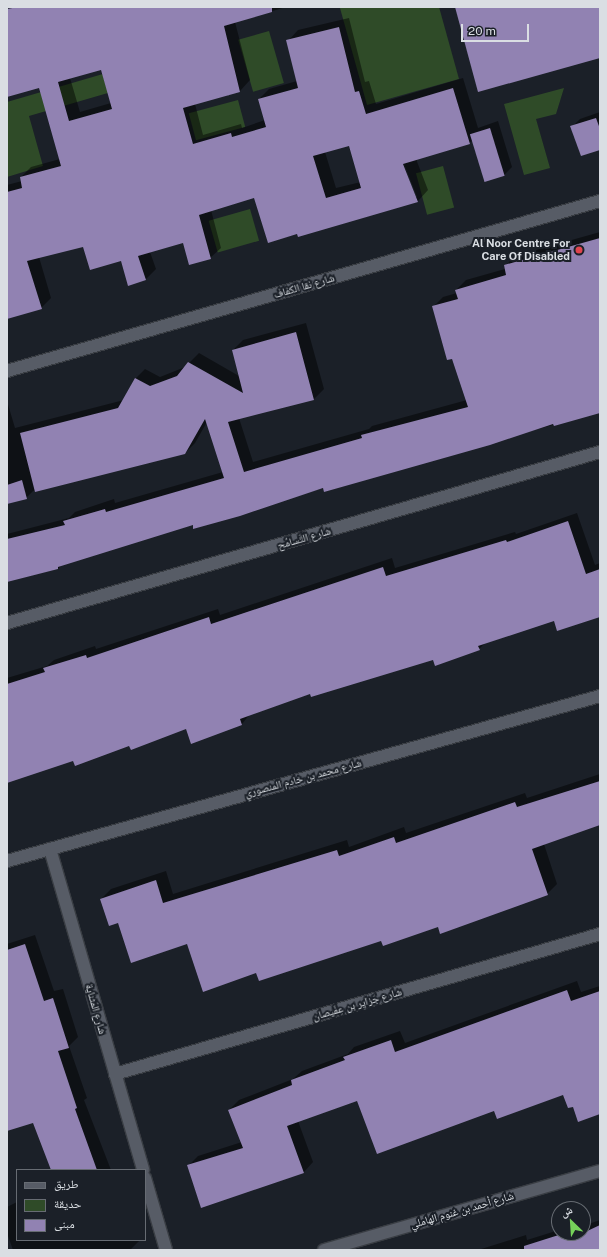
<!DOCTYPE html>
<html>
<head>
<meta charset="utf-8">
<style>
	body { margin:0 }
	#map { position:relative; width:607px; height:1257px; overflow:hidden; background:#1b2028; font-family:"Public Sans","Noto Naskh Arabic",sans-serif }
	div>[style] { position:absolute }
	.green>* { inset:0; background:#2f4b28; transform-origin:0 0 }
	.shadow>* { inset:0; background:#0007 }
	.building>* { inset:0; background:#9182b2; transform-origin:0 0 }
	.roads { filter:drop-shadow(1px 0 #393d43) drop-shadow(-1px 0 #393d43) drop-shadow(0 1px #393d43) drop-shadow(0 -1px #393d43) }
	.minor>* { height:12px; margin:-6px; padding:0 6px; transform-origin:6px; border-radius:6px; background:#575c66 }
	.dots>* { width:11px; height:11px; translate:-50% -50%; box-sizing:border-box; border:2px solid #1b2028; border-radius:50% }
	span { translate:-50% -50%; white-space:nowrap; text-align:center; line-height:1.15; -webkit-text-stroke:4px #1b2028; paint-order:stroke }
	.poi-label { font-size:11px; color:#dadee3; font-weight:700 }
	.right { translate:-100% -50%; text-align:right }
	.street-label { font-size:11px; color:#dadee3 }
	.frame { position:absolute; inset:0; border:8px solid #dadee3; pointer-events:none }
	.legend { position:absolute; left:16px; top:1169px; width:130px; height:72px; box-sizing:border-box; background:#1b2028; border:1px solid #676c73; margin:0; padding:5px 7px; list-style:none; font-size:12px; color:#dadee3 }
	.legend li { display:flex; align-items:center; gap:8px; height:20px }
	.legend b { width:20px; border:1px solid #676c73 }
	.north { position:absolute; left:551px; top:1201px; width:40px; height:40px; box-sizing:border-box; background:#1b2028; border:1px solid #676c73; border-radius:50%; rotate:335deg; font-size:11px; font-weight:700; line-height:16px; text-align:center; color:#dadee3 }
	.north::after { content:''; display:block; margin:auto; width:14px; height:18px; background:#76d25a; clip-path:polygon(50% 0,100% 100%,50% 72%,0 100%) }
	.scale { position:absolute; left:461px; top:24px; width:68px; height:18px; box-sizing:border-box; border:2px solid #dadee3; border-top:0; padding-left:5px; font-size:12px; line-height:14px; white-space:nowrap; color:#dadee3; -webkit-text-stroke:3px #1b2028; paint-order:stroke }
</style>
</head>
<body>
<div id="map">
	<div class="green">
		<i style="clip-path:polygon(343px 7px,439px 7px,459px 79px,367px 105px,340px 8px)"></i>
		<i style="left:269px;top:31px;width:54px;height:32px;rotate:74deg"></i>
		<i style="clip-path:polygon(120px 69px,125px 88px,29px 116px,43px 166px,7px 177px,7px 102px)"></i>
		<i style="clip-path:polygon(564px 88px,556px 114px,536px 119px,550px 168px,524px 175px,504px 104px)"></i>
		<i style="left:238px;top:100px;width:28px;height:51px;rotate:75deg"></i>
		<i style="left:443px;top:166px;width:43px;height:28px;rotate:75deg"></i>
		<i style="left:250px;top:209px;width:33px;height:43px;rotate:74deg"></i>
	</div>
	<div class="shadow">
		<i style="clip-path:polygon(evenodd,15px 7px,286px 7px,235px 22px,250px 80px,240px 91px,195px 104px,203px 135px,241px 124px,242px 128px,265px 120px,259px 99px,269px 89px,297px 81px,288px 41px,298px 30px,349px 18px,365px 82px,369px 81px,376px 104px,463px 78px,478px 128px,498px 121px,512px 167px,504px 175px,473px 140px,469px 143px,416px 159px,428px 190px,418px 201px,268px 242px,255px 197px,211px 210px,221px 248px,210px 258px,184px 242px,150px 252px,156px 269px,146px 279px,121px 260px,84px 246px,39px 257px,51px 298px,41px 308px,7px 318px,7px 185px,22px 181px,21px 177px,31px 167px,60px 159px,40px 87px,7px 96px,7px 11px,15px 7px,101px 69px,111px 103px,80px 112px,70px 78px,101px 69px,15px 7px,350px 145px,361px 182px,336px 188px,325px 152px,350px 145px,15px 7px,402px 159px,417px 197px,415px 197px,402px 159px)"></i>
		<i style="clip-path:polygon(600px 112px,600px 149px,572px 127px,580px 119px)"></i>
		<i style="clip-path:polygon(600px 232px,600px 412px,193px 524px,62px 564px,58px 569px,7px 581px,7px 534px,69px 518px,75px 512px,114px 499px,115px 503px,223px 472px,207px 422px,195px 443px,185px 453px,33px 491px,26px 498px,7px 503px,7px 401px,15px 428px,124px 400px,135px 379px,145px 369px,160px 377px,185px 367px,199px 353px,239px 376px,233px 350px,243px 340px,306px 323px,324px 389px,314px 399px,239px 418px,253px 462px,369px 429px,372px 426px,467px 400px,433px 307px,443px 297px,457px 293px,456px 290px,466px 280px,505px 269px,505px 266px,515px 256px)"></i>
		<i style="clip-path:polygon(577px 513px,595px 565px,600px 563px,600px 616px,555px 619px,486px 642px,479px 649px,433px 659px,311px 693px,250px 714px,242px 724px,186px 728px,7px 780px,7px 678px,47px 666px,54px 660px,95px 646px,96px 649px,218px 609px,220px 615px,392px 558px,395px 568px,515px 532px,516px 534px)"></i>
		<i style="clip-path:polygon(600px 774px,600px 824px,544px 844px,557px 884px,547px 894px,438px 926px,257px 972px,187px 943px,119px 922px,101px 899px,111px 889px,166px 871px,173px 894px,347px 840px,349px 847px,404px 827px,406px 833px,525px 793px,527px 798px)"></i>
		<i style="clip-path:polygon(35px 935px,54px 991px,63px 989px,78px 1037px,69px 1046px,87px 1098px,84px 1100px,111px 1170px,52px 1170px,34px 1122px,7px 1130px,7px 944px)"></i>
		<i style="clip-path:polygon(577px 981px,581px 992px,600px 986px,600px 1113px,574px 1105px,564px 1093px,357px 1100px,298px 1121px,313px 1162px,304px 1172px,201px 1207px,188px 1166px,198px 1156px,242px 1142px,229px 1110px,239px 1100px,293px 1079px,302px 1071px,348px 1054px,354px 1047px,400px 1031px,405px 1043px)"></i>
		<i style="clip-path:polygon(17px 1202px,17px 1240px,140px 1240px,130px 1250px,13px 1250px,7px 1233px,7px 1207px)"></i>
		<i style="clip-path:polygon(600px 1220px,600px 1250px,478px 1250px,526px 1235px,527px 1240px,559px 1230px,559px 1233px,583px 1233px,583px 1226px)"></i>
	</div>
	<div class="building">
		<i style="clip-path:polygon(evenodd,18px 7px,272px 7px,272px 12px,224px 26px,240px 92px,183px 108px,193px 144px,231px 133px,232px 137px,266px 127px,258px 99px,298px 88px,286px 40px,339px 27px,355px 92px,359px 91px,366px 114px,453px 88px,470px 144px,403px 164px,418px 202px,298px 237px,297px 234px,268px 243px,254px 198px,199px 215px,211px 259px,189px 265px,183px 243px,138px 256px,146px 280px,128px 286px,121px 261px,90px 270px,83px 247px,27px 261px,42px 309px,7px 319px,7px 192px,22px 188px,20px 177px,61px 166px,39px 88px,7px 97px,7px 9px,18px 7px,101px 70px,112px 109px,69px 121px,58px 82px,101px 70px,18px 7px,349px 146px,361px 188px,326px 198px,313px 156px,349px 146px)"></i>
		<i style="clip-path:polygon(455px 7px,600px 7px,600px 58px,478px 92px)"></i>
		<i style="clip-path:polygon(596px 118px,600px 129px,600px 150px,581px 156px,570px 126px)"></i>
		<i style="left:490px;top:128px;width:50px;height:21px;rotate:73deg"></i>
		<i style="clip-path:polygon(600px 238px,600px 413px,554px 426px,553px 424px,490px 445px,324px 492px,323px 488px,240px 516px,193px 529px,193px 525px,58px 567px,58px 569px,7px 582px,7px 539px,65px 525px,63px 521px,105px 509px,106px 512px,224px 478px,205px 419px,185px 454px,35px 492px,20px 433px,118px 408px,135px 378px,150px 386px,177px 376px,188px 362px,243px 393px,232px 350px,296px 332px,314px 400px,228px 422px,244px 472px,362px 438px,361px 435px,468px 407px,452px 359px,447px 360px,432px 306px,458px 299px,455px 290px,506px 275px,504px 265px)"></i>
		<i style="clip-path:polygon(22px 480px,27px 499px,7px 504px,7px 485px)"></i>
		<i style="clip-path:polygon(568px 521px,586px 574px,600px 569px,600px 617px,557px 631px,554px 621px,478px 646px,480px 650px,435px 666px,433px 660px,311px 697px,310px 694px,240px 719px,242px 725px,191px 744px,186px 729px,131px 750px,129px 746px,75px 766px,73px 761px,7px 783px,7px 684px,45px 672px,43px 668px,86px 655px,87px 658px,209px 617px,211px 624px,383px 567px,386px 576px,506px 540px,507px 542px)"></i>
		<i style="clip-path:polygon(600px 781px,600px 825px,532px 849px,548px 895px,440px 934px,438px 927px,383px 946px,381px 941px,259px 981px,256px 973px,203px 992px,187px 944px,131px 963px,118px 923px,109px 926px,100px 899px,156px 880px,163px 903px,337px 850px,339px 856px,394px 837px,396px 843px,515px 802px,517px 807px)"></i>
		<i style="clip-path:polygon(25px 944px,44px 1001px,53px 998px,69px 1048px,58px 1051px,77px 1108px,75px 1109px,97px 1170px,51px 1170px,33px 1123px,7px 1131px,7px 950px)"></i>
		<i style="clip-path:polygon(567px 990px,571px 1001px,600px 991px,600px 1114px,578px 1122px,573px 1107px,568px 1108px,563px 1095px,497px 1119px,494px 1111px,377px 1154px,357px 1101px,287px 1126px,304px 1173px,201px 1208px,187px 1165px,243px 1148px,228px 1110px,292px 1085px,291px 1080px,345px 1060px,343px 1057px,391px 1040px,395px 1052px)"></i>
		<i style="clip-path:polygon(600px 1225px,600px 1250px,524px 1250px,524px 1246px,565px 1233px,583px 1233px)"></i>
	</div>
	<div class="roads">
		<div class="minor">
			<i style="left:7px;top:371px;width:617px;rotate:-16deg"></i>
			<i style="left:7px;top:623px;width:617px;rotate:-16.09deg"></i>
			<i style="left:50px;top:849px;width:334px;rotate:73.8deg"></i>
			<i style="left:7px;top:861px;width:616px;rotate:-15.55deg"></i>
			<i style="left:115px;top:1074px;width:505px;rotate:-16.1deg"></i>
			<i style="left:145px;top:1178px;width:75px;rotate:73.7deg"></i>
			<i style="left:324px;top:1250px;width:287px;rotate:-16deg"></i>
		</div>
	</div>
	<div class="dots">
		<i style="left:579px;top:250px;background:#e0444e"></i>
	</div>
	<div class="poi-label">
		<span class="right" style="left:570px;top:250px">Al Noor Centre For<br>Care Of Disabled</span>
	</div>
	<div class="street-label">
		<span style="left:304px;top:286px;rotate:-16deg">شارع نقا الكفاف</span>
		<span style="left:304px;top:538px;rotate:-16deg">شارع التَّسامُح</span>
		<span style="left:303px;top:778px;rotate:-15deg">شارع محمد بن خادم المنصوري</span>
		<span style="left:357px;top:1004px;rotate:-16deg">شارع جَزايِر بن عِفَيصان</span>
		<span style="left:96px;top:1009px;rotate:74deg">شارع المَثناية</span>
		<span style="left:462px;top:1210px;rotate:-16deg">شارع أحمد بن غنوم الهاملي</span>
	</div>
	<div class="frame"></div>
	<ul class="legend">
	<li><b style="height:5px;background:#575c66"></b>طريق</li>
	<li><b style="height:11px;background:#2f4b28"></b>حديقة</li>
	<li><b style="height:11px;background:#9182b2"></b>مبنى</li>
	</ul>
	<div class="north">ش</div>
	<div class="scale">20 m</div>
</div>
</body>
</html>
